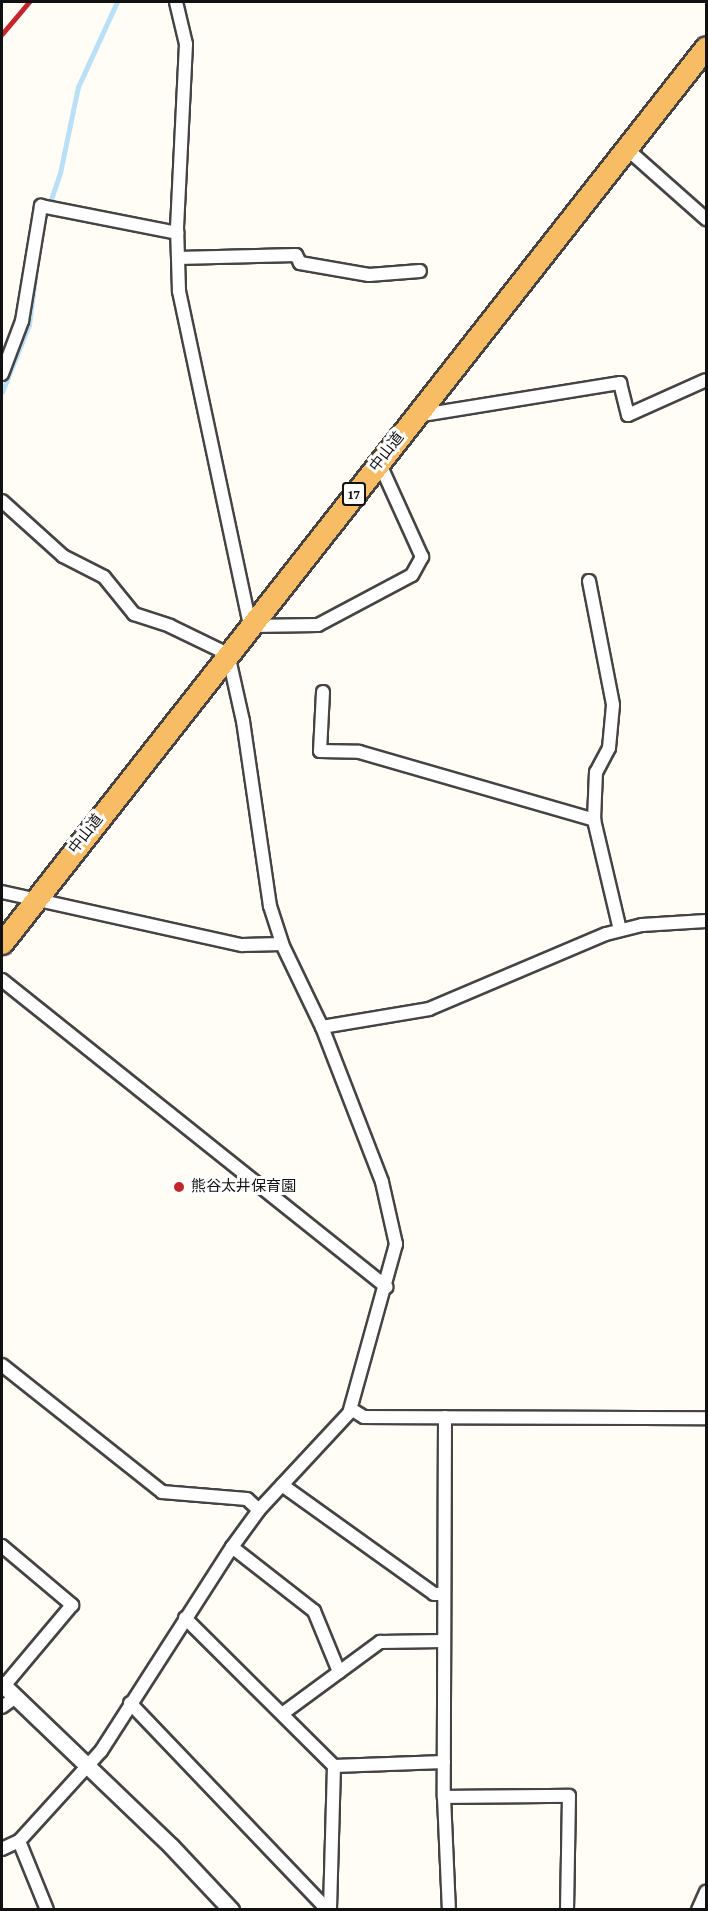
<!DOCTYPE html>
<html>
<head>
<meta charset="utf-8">
<style>
	body { margin:0 }
	#map { position:relative; width:708px; height:1911px; overflow:hidden; background:#fffdf5; font-family:"Crimson Pro","Noto Sans JP",serif }
	div>[style] { position:absolute }
	.stream>* { height:4.5px; margin:-2.25px; padding:0 2.25px; transform-origin:2.25px; border-radius:2.25px; background:#b9e0f7 }
	.roads { filter:drop-shadow(2px 0 #444) drop-shadow(-2px 0 #444) drop-shadow(0 2px #444) drop-shadow(0 -2px #444) }
	.minor>* { height:12px; margin:-6px; padding:0 6px; transform-origin:6px; border-radius:6px; background:#fff }
	.tertiary>* { height:15px; margin:-7.5px; padding:0 7.5px; transform-origin:7.5px; border-radius:7.5px; background:#fff }
	.trunk>* { height:21px; margin:-10.5px; padding:0 10.5px; transform-origin:10.5px; border-radius:10.5px; background:#f7bc64 }
	.rail>* { height:4.5px; margin:-2.25px; padding:0 2.25px; transform-origin:2.25px; border-radius:2.25px; background:#c4262e }
	.dots>* { width:16px; height:16px; translate:-50% -50%; box-sizing:border-box; border:3px solid #fff; border-radius:50% }
	span { translate:-50% -50%; white-space:nowrap; text-align:center; line-height:1.15; -webkit-text-stroke:6px #fff; paint-order:stroke }
	.shield-label span { padding:2px 4px; background:#fff; border:2px solid; border-radius:4px; -webkit-text-stroke-width:0 }
	.shield-label { font-size:14px; color:#111; font-weight:700 }
	.street-label { font-size:15px; color:#111 }
	.poi-label { font-size:15px; color:#111 }
	.left { translate:0 -50%; text-align:left }
	.frame { position:absolute; inset:0; border:3px solid #111; pointer-events:none }
</style>
</head>
<body>
<div id="map">
	<div class="stream">
		<i style="left:44px;top:220px;width:50px;rotate:-71.2deg"></i>
		<i style="left:60px;top:173px;width:88px;rotate:-78.2deg"></i>
		<i style="left:78px;top:87px;width:94px;rotate:-65.4deg"></i>
		<i style="left:2px;top:392px;width:72px;rotate:-68.1deg"></i>
		<i style="left:29px;top:325px;width:47px;rotate:-82.7deg"></i>
	</div>
	<div class="roads">
		<div class="minor">
			<i style="left:176px;top:2px;width:43px;rotate:76.6deg"></i>
			<i style="left:186px;top:44px;width:183px;rotate:92.8deg"></i>
			<i style="left:177px;top:227px;width:64px;rotate:88.2deg"></i>
			<i style="left:179px;top:291px;width:342px;rotate:78deg"></i>
			<i style="left:250px;top:626px;width:68px;rotate:-0.8deg"></i>
			<i style="left:318px;top:625px;width:106px;rotate:-28deg"></i>
			<i style="left:412px;top:575px;width:21px;rotate:-61deg"></i>
			<i style="left:422px;top:557px;width:104px;rotate:-114.4deg"></i>
			<i style="left:627px;top:149px;width:106px;rotate:41.5deg"></i>
			<i style="left:178px;top:258px;width:118px;rotate:-1.5deg"></i>
			<i style="left:296px;top:255px;width:9px;rotate:63deg"></i>
			<i style="left:300px;top:263px;width:70px;rotate:9.9deg"></i>
			<i style="left:369px;top:275px;width:51px;rotate:-4.5deg"></i>
			<i style="left:2px;top:374px;width:57px;rotate:-69.3deg"></i>
			<i style="left:22px;top:321px;width:117px;rotate:-80.6deg"></i>
			<i style="left:41px;top:206px;width:139px;rotate:11.2deg"></i>
			<i style="left:416px;top:416px;width:207px;rotate:-9.2deg"></i>
			<i style="left:620px;top:383px;width:33px;rotate:76deg"></i>
			<i style="left:628px;top:415px;width:85px;rotate:-24.2deg"></i>
			<i style="left:2px;top:501px;width:82px;rotate:42deg"></i>
			<i style="left:63px;top:556px;width:46px;rotate:27.1deg"></i>
			<i style="left:104px;top:577px;width:48px;rotate:51deg"></i>
			<i style="left:134px;top:614px;width:38px;rotate:18deg"></i>
			<i style="left:170px;top:626px;width:64px;rotate:25.8deg"></i>
			<i style="left:228px;top:654px;width:69px;rotate:77.4deg"></i>
			<i style="left:243px;top:721px;width:187px;rotate:81.7deg"></i>
			<i style="left:270px;top:906px;width:40px;rotate:72deg"></i>
			<i style="left:282px;top:944px;width:92px;rotate:64.3deg"></i>
			<i style="left:322px;top:1027px;width:166px;rotate:68.8deg"></i>
			<i style="left:382px;top:1182px;width:64px;rotate:77.3deg"></i>
			<i style="left:396px;top:1244px;width:175px;rotate:105.5deg"></i>
			<i style="left:349px;top:1413px;width:132px;rotate:132.9deg"></i>
			<i style="left:259px;top:1510px;width:46px;rotate:126.1deg"></i>
			<i style="left:232px;top:1547px;width:242px;rotate:122.7deg"></i>
			<i style="left:101px;top:1751px;width:122px;rotate:132.3deg"></i>
			<i style="left:19px;top:1841px;width:19px;rotate:155deg"></i>
			<i style="left:589px;top:581px;width:126px;rotate:79deg"></i>
			<i style="left:613px;top:705px;width:43px;rotate:95.3deg"></i>
			<i style="left:609px;top:748px;width:27px;rotate:118deg"></i>
			<i style="left:596px;top:772px;width:48px;rotate:92.4deg"></i>
			<i style="left:594px;top:820px;width:113px;rotate:76.7deg"></i>
			<i style="left:323px;top:692px;width:59px;rotate:92.9deg"></i>
			<i style="left:320px;top:751px;width:39px;rotate:1deg"></i>
			<i style="left:359px;top:752px;width:245px;rotate:16.1deg"></i>
			<i style="left:2px;top:892px;width:246px;rotate:12.5deg"></i>
			<i style="left:242px;top:945px;width:40px;rotate:-1.4deg"></i>
			<i style="left:2px;top:980px;width:492px;rotate:38.6deg"></i>
			<i style="left:322px;top:1027px;width:109px;rotate:-9.5deg"></i>
			<i style="left:429px;top:1009px;width:192px;rotate:-23deg"></i>
			<i style="left:606px;top:934px;width:37px;rotate:-14deg"></i>
			<i style="left:642px;top:925px;width:64px;rotate:-3.6deg"></i>
			<i style="left:2px;top:1365px;width:204px;rotate:38.4deg"></i>
			<i style="left:162px;top:1492px;width:85px;rotate:4.7deg"></i>
			<i style="left:247px;top:1499px;width:16px;rotate:43deg"></i>
			<i style="left:351px;top:1409px;width:15px;rotate:32deg"></i>
			<i style="left:364px;top:1417px;width:342px;rotate:0.2deg"></i>
			<i style="left:445px;top:1417px;width:380px;rotate:90.2deg"></i>
			<i style="left:444px;top:1797px;width:113px;rotate:87.5deg"></i>
			<i style="left:282px;top:1485px;width:187px;rotate:35.6deg"></i>
			<i style="left:434px;top:1594px;width:10px"></i>
			<i style="left:2px;top:1546px;width:92px;rotate:40.1deg"></i>
			<i style="left:72px;top:1605px;width:106px;rotate:130deg"></i>
			<i style="left:232px;top:1547px;width:104px;rotate:38deg"></i>
			<i style="left:314px;top:1611px;width:66px;rotate:67.7deg"></i>
			<i style="left:185px;top:1618px;width:210px;rotate:44.8deg"></i>
			<i style="left:334px;top:1766px;width:144px;rotate:91.6deg"></i>
			<i style="left:130px;top:1703px;width:286px;rotate:46.3deg"></i>
			<i style="left:2px;top:1707px;width:17px;rotate:-36deg"></i>
			<i style="left:282px;top:1714px;width:122px;rotate:-36.3deg"></i>
			<i style="left:380px;top:1642px;width:63px;rotate:-0.9deg"></i>
			<i style="left:334px;top:1766px;width:110px;rotate:-2.1deg"></i>
			<i style="left:444px;top:1797px;width:125px;rotate:-0.5deg"></i>
			<i style="left:569px;top:1796px;width:114px;rotate:91deg"></i>
			<i style="left:19px;top:1841px;width:74px;rotate:67.9deg"></i>
			<i style="left:698px;top:1910px;width:20px;rotate:-66deg"></i>
		</div>
		<div class="tertiary">
			<i style="left:2px;top:1684px;width:234px;rotate:43.8deg"></i>
			<i style="left:171px;top:1846px;width:88px;rotate:46.8deg"></i>
		</div>
		<div class="trunk">
			<i style="left:2px;top:943px;width:1139px;rotate:-51.84deg"></i>
		</div>
	</div>
	<div class="rail">
		<i style="left:2px;top:34px;width:42px;rotate:-49.8deg"></i>
	</div>
	<div class="dots">
		<i style="left:179px;top:1187px;background:#c4262e"></i>
	</div>
	<div class="shield-label">
		<span style="left:354px;top:494px">17</span>
	</div>
	<div class="street-label">
		<span style="left:387px;top:452px;rotate:-52deg">中山道</span>
		<span style="left:86px;top:834px;rotate:-52deg">中山道</span>
	</div>
	<div class="poi-label">
		<span class="left" style="left:191px;top:1187px">熊谷太井保育園</span>
	</div>
	<div class="frame"></div>
</div>
</body>
</html>
